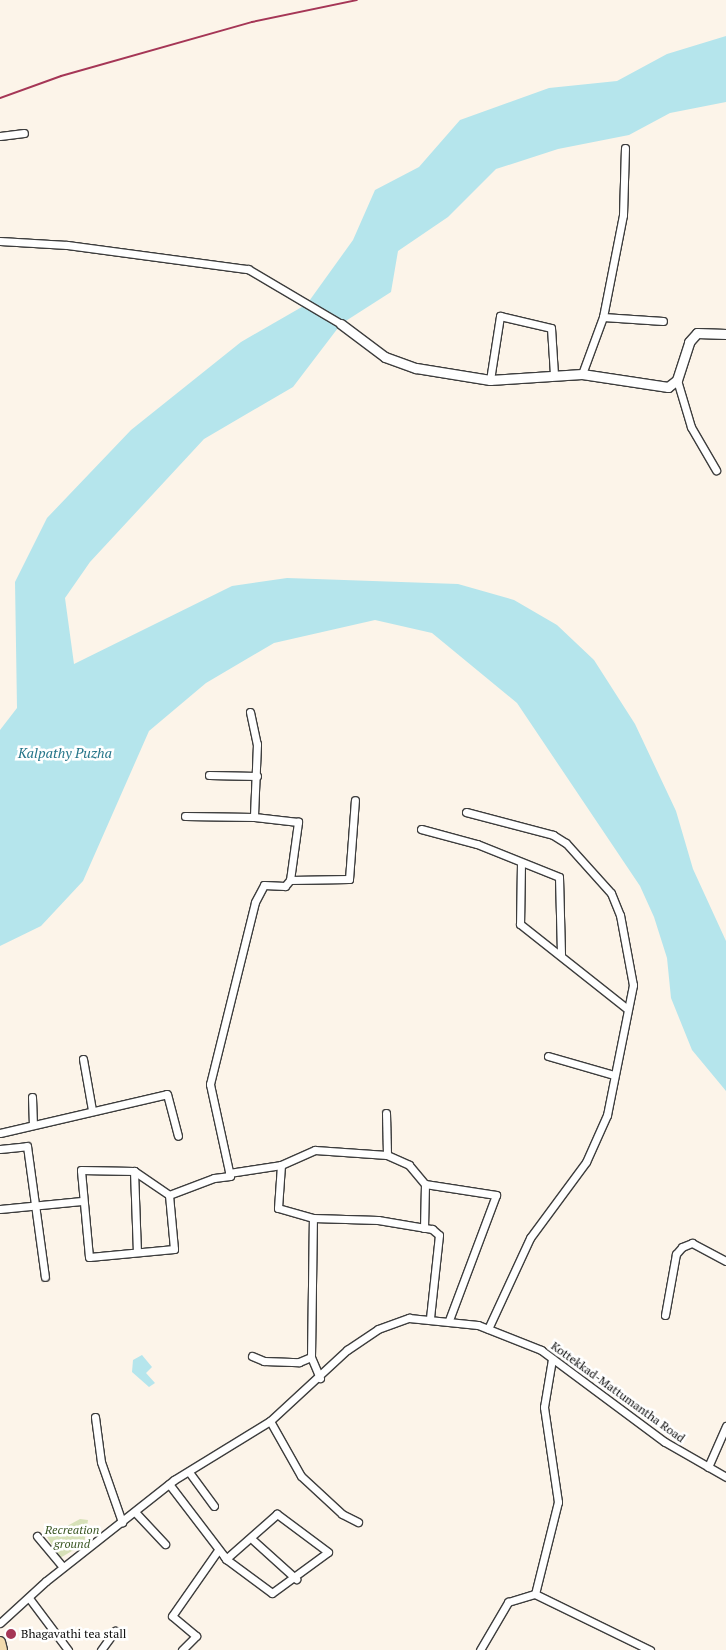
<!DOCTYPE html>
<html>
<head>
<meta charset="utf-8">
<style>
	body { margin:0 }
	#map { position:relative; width:726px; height:1650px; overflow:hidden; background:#fcf4e9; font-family:"PT Serif",serif }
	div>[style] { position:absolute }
	.green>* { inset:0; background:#d7e1b8 }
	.water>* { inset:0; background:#b5e5ec }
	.roads { filter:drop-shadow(1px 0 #3d3d3d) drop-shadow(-1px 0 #3d3d3d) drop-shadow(0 1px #3d3d3d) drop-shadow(0 -1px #3d3d3d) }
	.minor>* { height:7px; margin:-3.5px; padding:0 3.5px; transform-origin:3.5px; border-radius:3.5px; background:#fff }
	.tertiary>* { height:9px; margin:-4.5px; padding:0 4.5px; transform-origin:4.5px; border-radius:4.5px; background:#fff }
	.secondary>* { height:10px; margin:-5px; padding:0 5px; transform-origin:5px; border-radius:5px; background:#f3dbad }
	.rail>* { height:2px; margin:-1px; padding:0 1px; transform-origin:1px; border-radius:1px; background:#a53656 }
	.dots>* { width:14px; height:14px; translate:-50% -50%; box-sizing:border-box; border:2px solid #fff; border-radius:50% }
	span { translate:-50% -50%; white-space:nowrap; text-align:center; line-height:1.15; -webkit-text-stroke:5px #fff; paint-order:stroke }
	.street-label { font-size:12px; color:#0a0a0a }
	.park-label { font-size:12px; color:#3b5724; font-style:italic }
	.poi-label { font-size:12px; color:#0a0a0a }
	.left { translate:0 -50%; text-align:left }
	.water-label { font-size:14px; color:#257589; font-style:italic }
</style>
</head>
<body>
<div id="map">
	<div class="green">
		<i style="clip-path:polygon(80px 1519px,88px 1520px,84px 1544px,60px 1558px,47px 1537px)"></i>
	</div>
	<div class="water">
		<i style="clip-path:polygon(726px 36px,726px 102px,670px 113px,629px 135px,558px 149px,496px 169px,448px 217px,398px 251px,391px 292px,341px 324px,293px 387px,204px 439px,90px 562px,65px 598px,74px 664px,232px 586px,287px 578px,458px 584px,514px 600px,557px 625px,594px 660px,635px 724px,676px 811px,693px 869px,726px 941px,726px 1091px,692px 1050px,671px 998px,667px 958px,654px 917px,640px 886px,517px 703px,432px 633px,375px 620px,274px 643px,206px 683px,149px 731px,83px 881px,41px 926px,0 946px,0 730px,17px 708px,15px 582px,47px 518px,131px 430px,241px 342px,307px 304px,353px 240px,375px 190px,419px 167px,460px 120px,549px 88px,617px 81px,667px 54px)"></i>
		<i style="clip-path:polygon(142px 1355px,152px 1367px,146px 1373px,155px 1383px,149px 1387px,132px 1372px,133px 1360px)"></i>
	</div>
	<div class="roads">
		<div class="minor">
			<i style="left:0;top:136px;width:24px;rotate:-7deg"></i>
			<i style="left:0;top:241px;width:67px;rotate:3.4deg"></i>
			<i style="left:67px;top:245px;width:183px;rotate:7.6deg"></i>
			<i style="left:248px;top:269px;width:108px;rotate:30.6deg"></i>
			<i style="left:603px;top:317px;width:60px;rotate:3.8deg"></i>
			<i style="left:582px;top:374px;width:61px;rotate:-69.8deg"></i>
			<i style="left:603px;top:317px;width:104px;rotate:-78.9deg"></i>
			<i style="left:623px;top:215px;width:67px;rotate:-88.3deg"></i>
			<i style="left:490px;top:380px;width:65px;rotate:-81.1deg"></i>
			<i style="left:500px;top:316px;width:52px;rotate:13.2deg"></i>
			<i style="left:551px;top:328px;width:46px;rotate:86.3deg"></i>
			<i style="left:677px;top:380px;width:49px;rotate:73.4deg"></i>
			<i style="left:691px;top:427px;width:50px;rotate:59.8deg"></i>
			<i style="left:250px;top:712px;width:33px;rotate:78deg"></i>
			<i style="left:257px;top:744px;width:73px;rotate:92.4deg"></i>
			<i style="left:209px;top:775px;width:48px;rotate:1.2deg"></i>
			<i style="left:466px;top:812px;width:90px;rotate:14.8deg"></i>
			<i style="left:553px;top:835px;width:15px;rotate:32deg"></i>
			<i style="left:566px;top:843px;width:67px;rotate:48deg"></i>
			<i style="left:611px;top:893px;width:24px;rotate:68deg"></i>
			<i style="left:620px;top:915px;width:71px;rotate:79.5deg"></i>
			<i style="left:633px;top:985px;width:133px;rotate:101.3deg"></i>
			<i style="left:607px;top:1115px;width:51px;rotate:114.1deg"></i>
			<i style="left:586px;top:1162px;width:94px;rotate:126.4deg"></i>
			<i style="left:530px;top:1238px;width:100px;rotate:114.8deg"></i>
			<i style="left:421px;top:829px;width:58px;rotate:15deg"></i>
			<i style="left:477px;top:844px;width:88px;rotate:21.9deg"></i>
			<i style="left:559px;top:877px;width:78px;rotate:88.5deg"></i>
			<i style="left:521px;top:863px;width:61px;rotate:90.9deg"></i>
			<i style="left:520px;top:924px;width:135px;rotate:38.4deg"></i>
			<i style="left:290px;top:880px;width:59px;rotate:-1deg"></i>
			<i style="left:349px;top:879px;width:79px;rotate:-85.7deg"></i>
			<i style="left:548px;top:1056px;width:69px;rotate:16.1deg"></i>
			<i style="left:83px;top:1059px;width:52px;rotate:80deg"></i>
			<i style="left:32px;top:1097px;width:28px;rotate:88deg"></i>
			<i style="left:386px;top:1113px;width:42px;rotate:88.6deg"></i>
			<i style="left:0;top:1133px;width:171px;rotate:-13.1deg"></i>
			<i style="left:167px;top:1094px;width:43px;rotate:75.3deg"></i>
			<i style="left:0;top:1149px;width:27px;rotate:-6deg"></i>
			<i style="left:27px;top:1146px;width:132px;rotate:82.2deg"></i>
			<i style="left:281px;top:1165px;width:43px;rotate:94deg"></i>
			<i style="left:278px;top:1208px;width:36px;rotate:16deg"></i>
			<i style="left:313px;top:1218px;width:65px;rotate:1.8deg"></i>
			<i style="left:378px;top:1220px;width:55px;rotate:9.5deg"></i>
			<i style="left:432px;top:1229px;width:9px;rotate:41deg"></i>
			<i style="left:439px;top:1235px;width:83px;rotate:96.2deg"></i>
			<i style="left:81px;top:1170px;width:53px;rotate:1.1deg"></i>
			<i style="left:134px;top:1171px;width:42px;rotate:34.4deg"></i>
			<i style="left:169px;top:1195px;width:54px;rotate:84.7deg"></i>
			<i style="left:174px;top:1249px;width:85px;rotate:174.6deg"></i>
			<i style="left:89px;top:1257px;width:87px;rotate:-95.3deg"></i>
			<i style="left:134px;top:1171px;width:81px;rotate:87.9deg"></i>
			<i style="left:229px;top:1173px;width:53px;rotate:-8.7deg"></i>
			<i style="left:281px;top:1165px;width:37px;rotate:-24deg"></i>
			<i style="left:315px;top:1150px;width:72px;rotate:4deg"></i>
			<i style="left:387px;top:1155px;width:24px;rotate:24deg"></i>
			<i style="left:409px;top:1165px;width:25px;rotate:50deg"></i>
			<i style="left:425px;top:1184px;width:44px;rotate:91.3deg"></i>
			<i style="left:425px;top:1184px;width:72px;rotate:8.8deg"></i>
			<i style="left:496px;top:1195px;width:134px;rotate:110.6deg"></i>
			<i style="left:169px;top:1195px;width:48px;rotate:-20.7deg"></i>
			<i style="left:214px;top:1178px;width:16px;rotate:-7deg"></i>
			<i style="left:230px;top:1176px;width:94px;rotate:-102.3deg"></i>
			<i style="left:210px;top:1084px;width:187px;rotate:-76.1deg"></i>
			<i style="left:255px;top:902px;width:19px;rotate:-62deg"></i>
			<i style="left:264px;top:885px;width:21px;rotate:3deg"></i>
			<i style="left:285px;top:886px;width:8px;rotate:-50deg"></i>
			<i style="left:290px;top:880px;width:59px;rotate:-82.1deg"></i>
			<i style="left:298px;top:822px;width:44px;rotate:-173.5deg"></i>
			<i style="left:254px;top:817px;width:69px;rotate:-179.2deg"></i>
			<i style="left:0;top:1209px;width:82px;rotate:-5.6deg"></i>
			<i style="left:665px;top:1315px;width:62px;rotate:-79.8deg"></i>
			<i style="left:676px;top:1254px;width:9px;rotate:-49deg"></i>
			<i style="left:682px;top:1247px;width:11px;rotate:-22deg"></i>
			<i style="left:692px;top:1243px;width:38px;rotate:28deg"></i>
			<i style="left:252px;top:1356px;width:13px;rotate:23deg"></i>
			<i style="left:264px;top:1361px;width:35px;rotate:2deg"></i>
			<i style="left:299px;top:1362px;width:13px;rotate:-23deg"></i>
			<i style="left:311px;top:1357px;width:23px;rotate:67deg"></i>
			<i style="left:311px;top:1357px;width:139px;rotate:-89.2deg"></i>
			<i style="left:95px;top:1417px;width:45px;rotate:82.4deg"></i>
			<i style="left:101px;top:1462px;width:64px;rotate:70.7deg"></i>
			<i style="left:270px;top:1421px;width:63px;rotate:60.6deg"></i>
			<i style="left:301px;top:1476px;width:56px;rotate:42.8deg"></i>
			<i style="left:342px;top:1514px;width:18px;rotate:27deg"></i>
			<i style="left:708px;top:1467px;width:45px;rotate:-66.3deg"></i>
			<i style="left:189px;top:1472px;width:42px;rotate:53.7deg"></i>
			<i style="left:169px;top:1484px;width:91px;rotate:52.6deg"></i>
			<i style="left:224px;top:1556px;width:4px;rotate:56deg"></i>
			<i style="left:226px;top:1559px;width:57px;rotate:36.5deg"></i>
			<i style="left:272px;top:1593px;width:69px;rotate:-36.2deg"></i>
			<i style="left:328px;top:1552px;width:64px;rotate:-143.3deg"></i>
			<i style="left:277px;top:1514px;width:68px;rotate:138.6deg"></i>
			<i style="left:135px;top:1512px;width:44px;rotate:46.8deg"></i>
			<i style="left:37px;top:1536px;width:40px;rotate:50deg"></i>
			<i style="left:254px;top:1541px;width:57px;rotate:42.1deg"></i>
			<i style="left:535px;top:1594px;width:95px;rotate:-76deg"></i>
			<i style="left:558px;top:1502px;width:96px;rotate:-98.4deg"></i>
			<i style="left:544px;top:1407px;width:49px;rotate:-80.5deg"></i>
			<i style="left:29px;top:1598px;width:65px;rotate:53.1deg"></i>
			<i style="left:0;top:1623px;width:62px;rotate:-42.4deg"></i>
			<i style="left:46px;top:1581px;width:163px;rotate:-38.3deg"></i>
			<i style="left:174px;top:1480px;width:113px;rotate:-31.6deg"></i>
			<i style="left:270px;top:1421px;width:105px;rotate:-42.7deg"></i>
			<i style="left:347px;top:1350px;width:37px;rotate:-34deg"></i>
			<i style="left:378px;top:1329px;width:33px;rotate:-20deg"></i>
			<i style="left:409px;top:1318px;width:69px;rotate:5.8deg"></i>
			<i style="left:478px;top:1325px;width:68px;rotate:21.6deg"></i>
			<i style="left:541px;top:1350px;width:154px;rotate:36.6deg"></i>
			<i style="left:665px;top:1442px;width:70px;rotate:29.8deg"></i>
			<i style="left:101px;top:1650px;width:24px;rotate:-54deg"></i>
			<i style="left:182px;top:1650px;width:20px;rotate:-45deg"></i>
			<i style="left:196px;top:1636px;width:31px;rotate:-140deg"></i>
			<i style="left:172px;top:1616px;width:80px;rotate:-55.1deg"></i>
			<i style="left:480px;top:1650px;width:56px;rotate:-59.7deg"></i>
			<i style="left:508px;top:1602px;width:28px;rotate:-17deg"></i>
			<i style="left:535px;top:1594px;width:128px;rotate:26deg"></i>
		</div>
		<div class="tertiary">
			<i style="left:341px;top:324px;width:55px;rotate:36.9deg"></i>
			<i style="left:385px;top:357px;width:33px;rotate:20deg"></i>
			<i style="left:416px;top:368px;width:75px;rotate:9.2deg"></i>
			<i style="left:490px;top:380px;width:92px;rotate:-3.7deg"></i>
			<i style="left:582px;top:374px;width:87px;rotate:8.6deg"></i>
			<i style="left:668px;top:387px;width:11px;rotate:-38deg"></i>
			<i style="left:677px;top:380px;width:40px;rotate:-72deg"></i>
			<i style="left:689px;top:342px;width:12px;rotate:-48deg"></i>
			<i style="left:697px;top:333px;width:29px;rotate:2deg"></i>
		</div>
		<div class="secondary">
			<i style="left:0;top:1642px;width:8px;rotate:76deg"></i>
		</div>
	</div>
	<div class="rail">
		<i style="left:0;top:98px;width:65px;rotate:-19.8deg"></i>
		<i style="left:61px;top:76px;width:198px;rotate:-15.8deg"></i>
		<i style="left:252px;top:22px;width:107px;rotate:-11.8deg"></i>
	</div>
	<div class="dots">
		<i style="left:11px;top:1634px;background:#a53656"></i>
	</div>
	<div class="street-label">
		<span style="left:618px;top:1392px;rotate:36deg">Kottekkad-Mattumantha Road</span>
	</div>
	<div class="park-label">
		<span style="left:72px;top:1537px">Recreation<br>ground</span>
	</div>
	<div class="poi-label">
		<span class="left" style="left:21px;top:1634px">Bhagavathi tea stall</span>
	</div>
	<div class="water-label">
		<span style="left:65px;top:753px">Kalpathy Puzha</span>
	</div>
</div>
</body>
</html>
